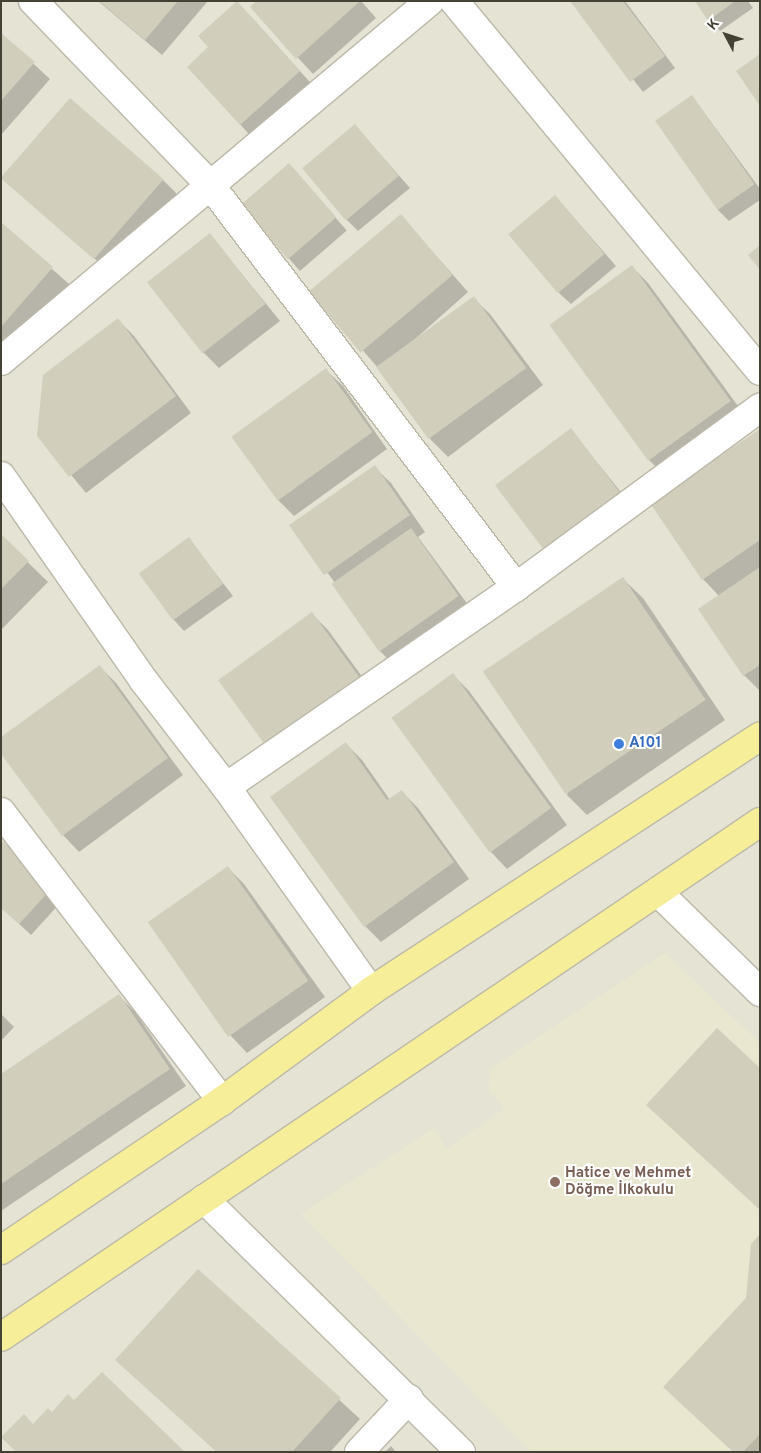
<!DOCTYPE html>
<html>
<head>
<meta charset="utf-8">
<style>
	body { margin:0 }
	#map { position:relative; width:761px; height:1453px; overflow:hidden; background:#f1f0e6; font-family:Overpass,sans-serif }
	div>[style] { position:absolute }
	.residential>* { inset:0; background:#e5e3d4; transform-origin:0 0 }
	.education>* { inset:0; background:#eae7d0 }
	.shadow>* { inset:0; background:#0003; transform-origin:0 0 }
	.building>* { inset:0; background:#d2cebc; transform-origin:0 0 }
	.roads { filter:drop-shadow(1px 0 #bcb9a9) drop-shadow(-1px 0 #bcb9a9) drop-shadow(0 1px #bcb9a9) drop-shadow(0 -1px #bcb9a9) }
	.minor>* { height:28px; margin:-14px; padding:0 14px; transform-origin:14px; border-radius:14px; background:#fff }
	.major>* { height:28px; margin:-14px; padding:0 14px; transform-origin:14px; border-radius:14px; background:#f7ee99 }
	.dots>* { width:14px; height:14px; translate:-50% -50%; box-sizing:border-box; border:2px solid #fff; border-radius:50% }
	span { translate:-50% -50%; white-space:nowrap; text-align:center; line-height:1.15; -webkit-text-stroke:4px #fff; paint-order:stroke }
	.shop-label { font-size:15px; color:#366cbe; font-weight:700 }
	.left { translate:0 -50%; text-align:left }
	.education-label { font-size:15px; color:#785e54; font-weight:700 }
	.frame { position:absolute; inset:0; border:2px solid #444135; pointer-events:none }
	.north { position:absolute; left:701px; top:10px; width:50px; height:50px; -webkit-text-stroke:4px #fff; paint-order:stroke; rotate:310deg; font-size:14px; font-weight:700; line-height:20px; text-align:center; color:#444135 }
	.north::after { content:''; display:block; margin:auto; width:18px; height:22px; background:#444135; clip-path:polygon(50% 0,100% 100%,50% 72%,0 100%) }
</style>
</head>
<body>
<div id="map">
	<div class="residential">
		<i style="left:1px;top:1px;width:759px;height:1451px"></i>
	</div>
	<div class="education">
		<i style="clip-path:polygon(665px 953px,760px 1043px,760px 1452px,531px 1452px,301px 1214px,434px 1128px,446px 1149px,504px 1109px,489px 1091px,490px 1069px)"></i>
	</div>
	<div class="shadow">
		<i style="clip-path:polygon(98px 1px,208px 1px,162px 55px)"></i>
		<i style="clip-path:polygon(258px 1px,361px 1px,376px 18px,313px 74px,251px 7px)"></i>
		<i style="clip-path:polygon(572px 1px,625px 1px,675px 68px,643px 92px)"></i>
		<i style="clip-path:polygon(696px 1px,748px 1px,753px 8px,720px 31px)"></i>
		<i style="left:253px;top:19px;width:93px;height:80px;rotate:48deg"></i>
		<i style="clip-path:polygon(1px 34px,50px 79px,1px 135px)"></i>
		<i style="clip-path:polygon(692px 96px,760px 189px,760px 200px,729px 221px,718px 210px)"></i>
		<i style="clip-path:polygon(355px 126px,410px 188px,358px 231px,347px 220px)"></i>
		<i style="left:289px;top:164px;width:88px;height:62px;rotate:49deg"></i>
		<i style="clip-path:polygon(3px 178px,163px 180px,179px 196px,112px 274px)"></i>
		<i style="clip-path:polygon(555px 196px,616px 266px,571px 304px,559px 293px)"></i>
		<i style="clip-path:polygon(401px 216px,468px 292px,395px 357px,473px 298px,490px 314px,543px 385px,448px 457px,431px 440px,379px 369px,312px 292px)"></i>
		<i style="clip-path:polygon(1px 224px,69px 284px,1px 362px)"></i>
		<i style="clip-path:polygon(210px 235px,280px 321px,219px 368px,203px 352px)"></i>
		<i style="clip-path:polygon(632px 267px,648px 283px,746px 417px,665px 476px,649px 460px)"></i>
		<i style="clip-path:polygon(118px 320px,134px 336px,191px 413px,86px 493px,39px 436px)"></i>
		<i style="clip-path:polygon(326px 370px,343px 386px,387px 449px,294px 516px,278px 500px,234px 437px)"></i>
		<i style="clip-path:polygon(571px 430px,636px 511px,563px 567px)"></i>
		<i style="clip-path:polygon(760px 430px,760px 691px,744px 675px,699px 609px,719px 596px,703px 579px)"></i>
		<i style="clip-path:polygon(374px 467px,391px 483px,425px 532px,418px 537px,474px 613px,397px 668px,381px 652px,336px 584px,292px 527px)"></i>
		<i style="clip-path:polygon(1px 536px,48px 582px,1px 630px)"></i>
		<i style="clip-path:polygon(189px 539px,233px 596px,184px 631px,173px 619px)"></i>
		<i style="clip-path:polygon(623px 579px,643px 598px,725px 720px,587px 815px,567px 795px)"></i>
		<i style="clip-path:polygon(312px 614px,328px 630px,377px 697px,284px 764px)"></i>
		<i style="clip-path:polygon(100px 667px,116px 683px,183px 775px,79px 852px,63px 835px)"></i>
		<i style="clip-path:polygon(453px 675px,469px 691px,567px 825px,507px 869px,491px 852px,394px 718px)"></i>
		<i style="clip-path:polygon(346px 744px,362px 760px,390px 800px,402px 792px,418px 808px,469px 879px,381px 942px,365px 926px)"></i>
		<i style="clip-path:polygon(1px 842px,63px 900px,31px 935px,1px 907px)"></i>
		<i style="clip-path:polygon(228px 868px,244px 884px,325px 997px,247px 1053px,231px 1036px)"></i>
		<i style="clip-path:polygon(119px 996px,135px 1012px,186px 1086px,1px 1211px,1px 1076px)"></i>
		<i style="clip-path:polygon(1px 1014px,14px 1027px,1px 1041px)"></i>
		<i style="clip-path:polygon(760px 1236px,760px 1452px,733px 1452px,747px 1298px)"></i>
		<i style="clip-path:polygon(198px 1270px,360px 1419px,330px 1452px,217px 1452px,137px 1379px)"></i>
		<i style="clip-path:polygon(391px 1446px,396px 1452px,385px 1452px)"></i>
	</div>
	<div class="building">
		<i style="clip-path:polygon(99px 1px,178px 1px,145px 40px)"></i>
		<i style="clip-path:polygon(237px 1px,300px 71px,240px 125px,187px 67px,208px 47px,198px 36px)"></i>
		<i style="clip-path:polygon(256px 1px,360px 1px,296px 59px,250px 7px)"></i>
		<i style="clip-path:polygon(570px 1px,623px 1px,665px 56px,630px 82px)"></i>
		<i style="clip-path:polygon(695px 1px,735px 1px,708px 21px)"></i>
		<i style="clip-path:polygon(1px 33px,35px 62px,1px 101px)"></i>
		<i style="clip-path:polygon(760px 54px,760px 106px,736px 71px)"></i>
		<i style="left:692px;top:95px;width:109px;height:45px;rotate:55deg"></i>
		<i style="left:70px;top:98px;width:124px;height:106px;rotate:41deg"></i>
		<i style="left:355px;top:124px;width:68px;height:69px;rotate:50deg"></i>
		<i style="left:289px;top:163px;width:72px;height:64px;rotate:49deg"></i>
		<i style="left:555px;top:195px;width:77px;height:61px;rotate:50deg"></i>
		<i style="left:401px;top:214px;width:80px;height:120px;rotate:50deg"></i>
		<i style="clip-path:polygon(1px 222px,53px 267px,1px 327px)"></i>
		<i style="left:210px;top:233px;width:90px;height:80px;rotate:52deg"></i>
		<i style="clip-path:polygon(760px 245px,760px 270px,748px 255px)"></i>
		<i style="left:632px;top:265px;width:168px;height:102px;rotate:54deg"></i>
		<i style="left:474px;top:296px;width:89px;height:121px;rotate:54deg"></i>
		<i style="clip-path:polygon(118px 318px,176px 396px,69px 477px,37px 436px,43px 375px)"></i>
		<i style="left:326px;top:368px;width:79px;height:117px;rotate:54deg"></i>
		<i style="left:571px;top:428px;width:83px;height:95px;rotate:53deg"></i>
		<i style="clip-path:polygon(760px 429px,760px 540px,702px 580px,650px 503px)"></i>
		<i style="left:375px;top:465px;width:61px;height:105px;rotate:55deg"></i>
		<i style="left:411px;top:528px;width:83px;height:97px;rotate:55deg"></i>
		<i style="clip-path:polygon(1px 534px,29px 561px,1px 589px)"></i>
		<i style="left:189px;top:537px;width:58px;height:62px;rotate:54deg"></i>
		<i style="clip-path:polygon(760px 567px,760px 665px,743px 676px,698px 609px)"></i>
		<i style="left:623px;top:577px;width:148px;height:169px;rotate:56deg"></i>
		<i style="left:312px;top:612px;width:84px;height:116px;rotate:54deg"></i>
		<i style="clip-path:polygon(100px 665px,168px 758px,62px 836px,1px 754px,1px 737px)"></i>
		<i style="left:453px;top:673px;width:167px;height:76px;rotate:54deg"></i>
		<i style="clip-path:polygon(346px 742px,387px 800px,402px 790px,454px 862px,364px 927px,270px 797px)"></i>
		<i style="clip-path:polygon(1px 840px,53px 887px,19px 924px,1px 908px)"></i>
		<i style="left:228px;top:866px;width:140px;height:98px;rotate:55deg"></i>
		<i style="clip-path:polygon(119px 994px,170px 1069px,1px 1184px,1px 1074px)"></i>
		<i style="clip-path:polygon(717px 1028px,760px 1068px,760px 1210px,646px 1105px)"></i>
		<i style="clip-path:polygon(760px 1234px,760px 1434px,743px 1452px,733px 1452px,663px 1387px,746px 1298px,751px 1244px)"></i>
		<i style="clip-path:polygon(198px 1269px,341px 1398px,292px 1452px,217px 1452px,115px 1360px)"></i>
		<i style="clip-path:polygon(102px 1372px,185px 1452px,16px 1452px,1px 1437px,24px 1414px,33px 1424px,48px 1408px,52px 1412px,68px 1394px,74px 1400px)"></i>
	</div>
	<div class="roads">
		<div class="minor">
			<i style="left:33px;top:1px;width:257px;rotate:46.1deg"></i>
			<i style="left:211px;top:186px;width:504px;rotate:52.74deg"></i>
			<i style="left:454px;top:1px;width:480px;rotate:50.4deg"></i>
			<i style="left:1px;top:361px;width:560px;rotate:-40deg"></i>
			<i style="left:1px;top:476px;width:250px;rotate:55.1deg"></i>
			<i style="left:144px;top:681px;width:134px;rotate:52.3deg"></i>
			<i style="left:226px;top:787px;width:250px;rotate:54.6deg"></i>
			<i style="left:226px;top:787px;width:352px;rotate:-34.6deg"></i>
			<i style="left:516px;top:587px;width:303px;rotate:-36.3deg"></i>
			<i style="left:1px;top:812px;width:364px;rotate:52.6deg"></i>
			<i style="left:658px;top:892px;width:143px;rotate:44.4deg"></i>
			<i style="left:204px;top:1199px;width:361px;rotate:44.6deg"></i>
			<i style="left:359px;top:1452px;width:73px;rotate:-46.7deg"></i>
		</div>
		<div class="major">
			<i style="left:1px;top:1250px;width:267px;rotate:-34deg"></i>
			<i style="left:222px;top:1101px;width:185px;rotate:-36.4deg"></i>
			<i style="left:371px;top:991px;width:465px;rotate:-33.2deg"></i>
			<i style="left:1px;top:1337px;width:917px;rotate:-34.16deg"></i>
		</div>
	</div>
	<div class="dots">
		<i style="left:619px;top:744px;background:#3f7fe0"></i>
		<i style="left:555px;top:1182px;background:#8d6e63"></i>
	</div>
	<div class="shop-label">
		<span class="left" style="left:629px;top:744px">A101</span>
	</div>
	<div class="education-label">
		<span class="left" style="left:565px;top:1182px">Hatice ve Mehmet<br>Döğme İlkokulu</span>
	</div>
	<div class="frame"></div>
	<div class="north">K</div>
</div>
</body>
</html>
